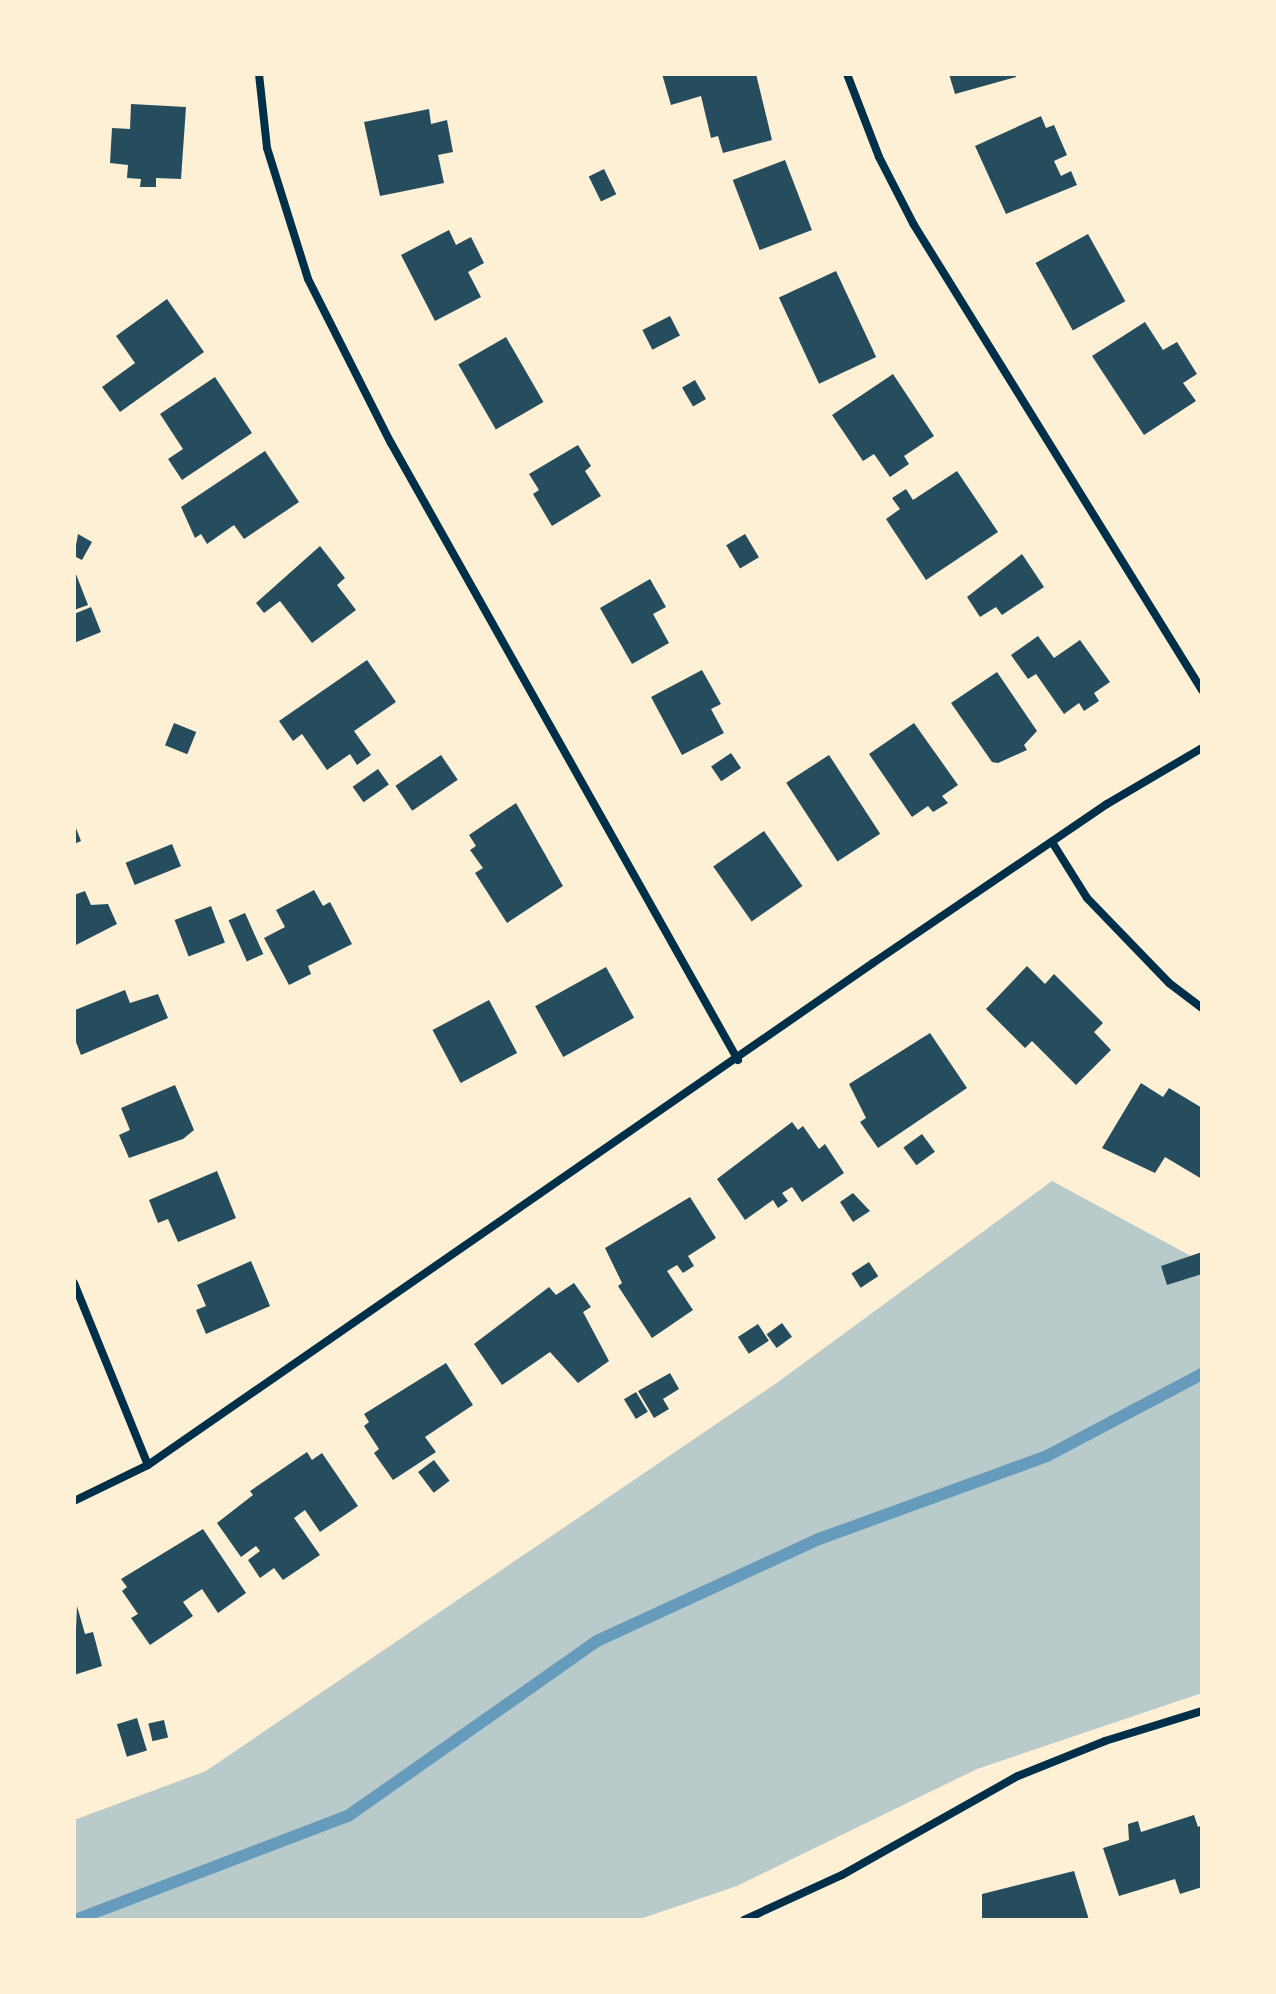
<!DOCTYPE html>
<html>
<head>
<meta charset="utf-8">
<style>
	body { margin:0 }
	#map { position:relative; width:1276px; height:1994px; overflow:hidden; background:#fdf0d5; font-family:"Alegreya Sans",sans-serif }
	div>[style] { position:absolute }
	.green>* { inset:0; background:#b9caca }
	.stream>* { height:12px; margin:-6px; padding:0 6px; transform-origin:6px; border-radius:6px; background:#669bbc }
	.building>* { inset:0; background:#264d5e; transform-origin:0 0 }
	.minor>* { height:8px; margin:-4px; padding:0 4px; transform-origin:4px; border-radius:4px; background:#003049 }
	span { translate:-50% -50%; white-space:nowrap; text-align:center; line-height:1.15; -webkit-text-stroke:6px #fdf0d5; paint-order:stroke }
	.frame { position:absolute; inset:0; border:76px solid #fdf0d5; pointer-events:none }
</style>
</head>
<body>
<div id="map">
	<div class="green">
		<i style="clip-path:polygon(1052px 1181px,1202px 1262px,1202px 1693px,977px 1769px,737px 1886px,637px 1920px,74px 1920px,74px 1820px,206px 1771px,778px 1382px)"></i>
	</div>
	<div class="stream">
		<i style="left:75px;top:1920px;width:292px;rotate:-20.9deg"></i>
		<i style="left:348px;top:1816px;width:304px;rotate:-35.1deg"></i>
		<i style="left:597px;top:1641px;width:244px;rotate:-24.7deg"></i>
		<i style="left:819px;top:1539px;width:243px;rotate:-20deg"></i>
		<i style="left:1047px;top:1456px;width:175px;rotate:-27.9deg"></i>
	</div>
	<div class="building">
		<i style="clip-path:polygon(662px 74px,756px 74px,772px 140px,723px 153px,718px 136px,711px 138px,701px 96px,671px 105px)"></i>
		<i style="clip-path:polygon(949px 74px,1015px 74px,1016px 77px,955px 94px)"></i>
		<i style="clip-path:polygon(131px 104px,186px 107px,181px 179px,156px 178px,156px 187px,140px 187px,141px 179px,127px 178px,128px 165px,110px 163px,112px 128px,130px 129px)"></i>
		<i style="clip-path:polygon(429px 109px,431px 124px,447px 120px,453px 152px,438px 155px,444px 183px,380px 196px,364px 122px)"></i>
		<i style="clip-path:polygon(1041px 116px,1046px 128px,1054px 125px,1067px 155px,1054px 161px,1061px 176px,1071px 171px,1077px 185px,1006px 214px,975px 146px)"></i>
		<i style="left:785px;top:160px;width:75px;height:56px;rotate:69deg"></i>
		<i style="left:604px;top:169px;width:28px;height:17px;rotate:64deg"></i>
		<i style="clip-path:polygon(449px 230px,456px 245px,471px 237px,484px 263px,468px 272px,481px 297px,435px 321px,401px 255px)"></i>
		<i style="left:1088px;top:234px;width:77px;height:60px;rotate:61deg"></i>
		<i style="left:836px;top:271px;width:95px;height:63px;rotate:65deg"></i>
		<i style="clip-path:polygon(167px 299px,204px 352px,120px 412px,102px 387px,135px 363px,116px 336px)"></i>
		<i style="left:670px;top:316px;width:22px;height:31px;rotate:63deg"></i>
		<i style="clip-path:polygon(1145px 322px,1163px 350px,1177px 342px,1197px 374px,1183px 383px,1196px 401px,1144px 435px,1092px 356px)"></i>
		<i style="left:506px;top:337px;width:75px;height:55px;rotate:60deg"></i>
		<i style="clip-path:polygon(893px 374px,934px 436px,904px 456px,909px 464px,890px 477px,874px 454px,863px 461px,832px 415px)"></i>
		<i style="clip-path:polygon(215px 377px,252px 433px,182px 480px,168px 459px,183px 449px,160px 414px)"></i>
		<i style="left:695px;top:380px;width:22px;height:15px;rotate:60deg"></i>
		<i style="clip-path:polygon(578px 445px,591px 466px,585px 471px,601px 496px,552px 526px,533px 494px,539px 490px,529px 474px)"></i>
		<i style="clip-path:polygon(265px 451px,299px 502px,244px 539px,234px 525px,207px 544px,201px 534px,195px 538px,181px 507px)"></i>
		<i style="clip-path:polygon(957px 471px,998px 532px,926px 580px,886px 519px,900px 509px,892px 498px,906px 489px,913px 500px)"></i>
		<i style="clip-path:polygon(78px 534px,92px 542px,82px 560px,74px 556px)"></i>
		<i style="left:745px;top:534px;width:27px;height:22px;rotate:59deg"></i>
		<i style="clip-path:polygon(320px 546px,345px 578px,337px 585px,356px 610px,312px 643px,280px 601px,264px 613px,256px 603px)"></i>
		<i style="clip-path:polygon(1022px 554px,1044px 587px,1002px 615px,996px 607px,980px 617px,967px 597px)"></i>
		<i style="clip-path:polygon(74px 569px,88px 605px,74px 610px)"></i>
		<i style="clip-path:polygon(650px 579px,666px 607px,653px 614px,669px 643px,632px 664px,600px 608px)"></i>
		<i style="clip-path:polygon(91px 607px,101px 632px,74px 643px,74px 614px)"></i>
		<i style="clip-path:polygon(1038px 636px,1054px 658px,1080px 640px,1110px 682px,1094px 693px,1099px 701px,1084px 711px,1079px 703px,1064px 714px,1036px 674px,1028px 679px,1011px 655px)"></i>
		<i style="clip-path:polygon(367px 660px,396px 702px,354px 731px,371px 755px,357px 765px,350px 754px,327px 770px,302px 734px,293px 741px,279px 721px)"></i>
		<i style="clip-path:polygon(702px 670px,721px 704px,711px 709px,724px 733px,682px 755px,651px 697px)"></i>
		<i style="clip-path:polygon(997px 672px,1037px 731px,1024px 745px,1027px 750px,998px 763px,992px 762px,951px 703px)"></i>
		<i style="left:174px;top:723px;width:24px;height:24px;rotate:22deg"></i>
		<i style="clip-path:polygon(914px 723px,958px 785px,942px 796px,948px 803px,933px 812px,928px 806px,912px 817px,869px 754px)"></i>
		<i style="left:731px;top:753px;width:18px;height:24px;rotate:56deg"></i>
		<i style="left:441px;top:755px;width:30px;height:55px;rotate:56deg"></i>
		<i style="left:829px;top:755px;width:94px;height:51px;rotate:57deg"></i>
		<i style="left:378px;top:769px;width:19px;height:31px;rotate:55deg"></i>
		<i style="clip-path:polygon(516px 803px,563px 886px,507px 923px,475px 873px,483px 868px,470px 850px,476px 846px,469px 835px)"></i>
		<i style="clip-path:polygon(74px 823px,81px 841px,74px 844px)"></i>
		<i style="left:764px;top:831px;width:67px;height:62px;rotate:55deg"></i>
		<i style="left:172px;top:844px;width:24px;height:50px;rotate:68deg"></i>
		<i style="clip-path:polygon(314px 890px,323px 906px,330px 902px,352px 944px,308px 966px,311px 974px,289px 985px,264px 938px,285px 927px,276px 910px)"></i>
		<i style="clip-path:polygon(85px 891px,91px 905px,108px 904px,117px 924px,74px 946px,74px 895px)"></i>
		<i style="left:211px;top:906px;width:39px;height:39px;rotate:69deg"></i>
		<i style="left:245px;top:913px;width:45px;height:18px;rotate:66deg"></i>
		<i style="clip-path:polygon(1027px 966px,1045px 984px,1054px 974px,1103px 1023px,1094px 1032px,1111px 1050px,1076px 1085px,1032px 1041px,1025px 1048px,986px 1009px)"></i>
		<i style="left:606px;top:967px;width:58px;height:81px;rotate:61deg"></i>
		<i style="clip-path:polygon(125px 990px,130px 1003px,158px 994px,168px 1018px,81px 1055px,74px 1037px,75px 1010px)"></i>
		<i style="left:489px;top:1000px;width:60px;height:64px;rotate:62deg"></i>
		<i style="clip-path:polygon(930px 1033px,967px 1088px,878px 1148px,860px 1122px,866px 1118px,849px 1084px)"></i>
		<i style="clip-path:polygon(1141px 1083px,1163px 1097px,1169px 1088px,1202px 1108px,1202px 1179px,1165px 1157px,1155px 1173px,1102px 1148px)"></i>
		<i style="clip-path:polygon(175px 1085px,194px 1130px,183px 1139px,129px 1158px,119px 1135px,130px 1130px,121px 1108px)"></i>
		<i style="clip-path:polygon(792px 1122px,798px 1130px,803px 1126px,819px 1149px,825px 1144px,844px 1173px,802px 1202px,792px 1187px,782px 1193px,788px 1201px,778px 1208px,773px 1200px,745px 1220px,717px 1179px)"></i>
		<i style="left:922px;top:1134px;width:22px;height:23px;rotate:54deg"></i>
		<i style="clip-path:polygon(217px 1171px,236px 1218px,178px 1242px,168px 1219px,158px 1223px,149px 1200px)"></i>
		<i style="clip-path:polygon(853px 1193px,870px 1211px,853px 1222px,840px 1202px)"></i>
		<i style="clip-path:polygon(690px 1197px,716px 1238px,688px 1256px,694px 1266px,683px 1273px,677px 1265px,667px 1271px,693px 1310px,652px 1338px,618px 1286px,622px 1283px,605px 1248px)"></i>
		<i style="clip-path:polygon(1202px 1252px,1202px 1274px,1167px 1285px,1161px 1266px)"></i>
		<i style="clip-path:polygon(251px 1261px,270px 1306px,206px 1334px,196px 1310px,206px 1306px,197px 1285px)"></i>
		<i style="left:869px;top:1262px;width:17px;height:21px;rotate:57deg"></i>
		<i style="clip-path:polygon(574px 1283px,591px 1307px,583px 1312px,609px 1361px,578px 1383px,550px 1352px,502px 1385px,474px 1344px,549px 1287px,556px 1295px)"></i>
		<i style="left:782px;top:1323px;width:17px;height:19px;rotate:54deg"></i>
		<i style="left:758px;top:1324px;width:20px;height:24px;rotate:57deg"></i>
		<i style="clip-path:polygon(446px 1363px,473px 1405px,425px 1437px,436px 1452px,393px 1480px,374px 1453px,379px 1449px,364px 1426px,369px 1422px,364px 1414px)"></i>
		<i style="clip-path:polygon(670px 1373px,679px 1389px,663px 1399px,669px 1409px,654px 1418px,638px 1391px)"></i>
		<i style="left:636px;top:1392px;width:23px;height:14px;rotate:59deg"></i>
		<i style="clip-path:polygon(307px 1452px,312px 1460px,322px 1453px,358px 1506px,320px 1532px,305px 1510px,294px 1518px,320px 1555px,283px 1580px,274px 1568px,260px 1578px,248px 1560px,260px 1551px,256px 1546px,241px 1557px,217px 1523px,253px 1495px,250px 1491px)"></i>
		<i style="left:434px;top:1460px;width:26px;height:20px;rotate:53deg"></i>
		<i style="clip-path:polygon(203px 1529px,246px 1593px,218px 1613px,202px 1589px,183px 1602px,193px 1616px,150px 1645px,131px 1618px,138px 1614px,122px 1591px,127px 1587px,121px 1579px)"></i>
		<i style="clip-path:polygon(77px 1606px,85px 1634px,93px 1632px,102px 1666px,74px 1675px)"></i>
		<i style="left:137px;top:1718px;width:34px;height:21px;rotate:73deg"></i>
		<i style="left:164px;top:1720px;width:18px;height:16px;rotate:77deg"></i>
		<i style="clip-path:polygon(1194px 1815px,1198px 1827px,1202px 1825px,1202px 1887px,1180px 1894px,1175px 1879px,1119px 1896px,1103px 1848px,1129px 1840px,1128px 1824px,1138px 1821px,1141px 1832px)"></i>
		<i style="clip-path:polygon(1074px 1871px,1089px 1920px,982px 1920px,982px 1894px)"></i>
	</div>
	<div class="minor">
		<i style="left:259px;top:74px;width:74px;rotate:83.8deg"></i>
		<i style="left:267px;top:148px;width:137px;rotate:72.6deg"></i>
		<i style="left:308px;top:279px;width:184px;rotate:63.2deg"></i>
		<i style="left:391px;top:443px;width:708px;rotate:60.65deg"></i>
		<i style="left:847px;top:74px;width:89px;rotate:68.9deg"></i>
		<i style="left:879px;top:157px;width:76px;rotate:62.8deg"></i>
		<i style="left:914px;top:225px;width:547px;rotate:58.23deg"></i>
		<i style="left:1052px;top:842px;width:66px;rotate:58deg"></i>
		<i style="left:1087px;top:898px;width:118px;rotate:46deg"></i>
		<i style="left:1169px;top:983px;width:41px;rotate:37.1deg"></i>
		<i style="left:74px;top:1283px;width:196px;rotate:67.9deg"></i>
		<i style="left:74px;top:1501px;width:82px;rotate:-25.9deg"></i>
		<i style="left:148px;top:1465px;width:882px;rotate:-34.7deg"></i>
		<i style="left:873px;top:963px;width:283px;rotate:-34.2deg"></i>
		<i style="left:1107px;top:804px;width:110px;rotate:-30.5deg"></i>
		<i style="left:744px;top:1920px;width:108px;rotate:-24.7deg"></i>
		<i style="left:842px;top:1875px;width:202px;rotate:-29.4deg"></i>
		<i style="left:1018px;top:1776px;width:94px;rotate:-21.9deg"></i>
		<i style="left:1105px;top:1741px;width:102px;rotate:-17.2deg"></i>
	</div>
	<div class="frame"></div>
</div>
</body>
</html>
